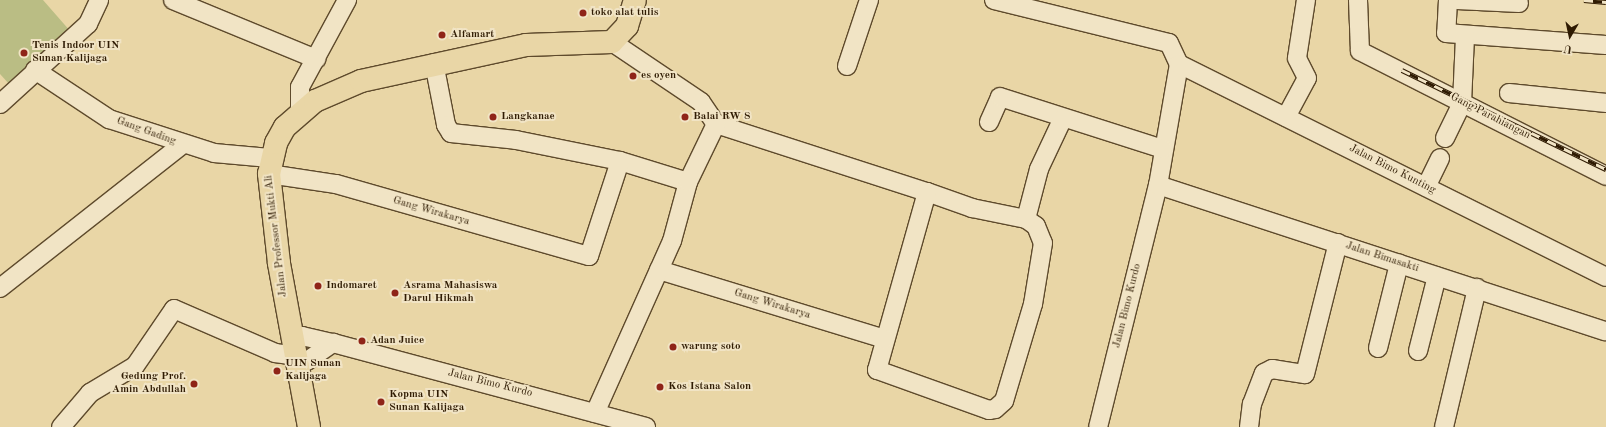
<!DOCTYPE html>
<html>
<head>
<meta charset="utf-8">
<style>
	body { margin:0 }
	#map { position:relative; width:1606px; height:427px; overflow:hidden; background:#e9d6a6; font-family:"Old Standard TT",serif }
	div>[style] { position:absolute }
	.green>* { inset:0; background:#babd84 }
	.roads { filter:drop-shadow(1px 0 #5e4a2c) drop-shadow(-1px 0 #5e4a2c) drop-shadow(0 1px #5e4a2c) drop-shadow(0 -1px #5e4a2c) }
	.minor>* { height:18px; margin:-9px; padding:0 9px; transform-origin:9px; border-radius:9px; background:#f1e4c5 }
	.major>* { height:22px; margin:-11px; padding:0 11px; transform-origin:11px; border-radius:11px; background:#e9d6a6 }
	.rail>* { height:4.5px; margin-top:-2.25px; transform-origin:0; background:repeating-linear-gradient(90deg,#f1e4c5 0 9px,#2f1b03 0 18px); box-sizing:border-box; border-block:1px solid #2f1b03 }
	.dots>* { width:11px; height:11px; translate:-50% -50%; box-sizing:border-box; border:2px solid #f1e4c5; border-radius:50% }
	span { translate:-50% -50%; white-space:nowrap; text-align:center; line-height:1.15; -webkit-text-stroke:4px #f1e4c5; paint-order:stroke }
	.poi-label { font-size:11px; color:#2f1b03; font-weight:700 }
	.left { translate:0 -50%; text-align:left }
	.right { translate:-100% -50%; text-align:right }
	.street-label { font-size:11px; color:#2f1b03 }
	.north { position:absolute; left:1550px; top:16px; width:40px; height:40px; -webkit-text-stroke:3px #f1e4c5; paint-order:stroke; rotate:189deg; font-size:11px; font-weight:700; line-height:16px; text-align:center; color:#2f1b03 }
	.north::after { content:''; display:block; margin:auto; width:14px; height:18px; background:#2f1b03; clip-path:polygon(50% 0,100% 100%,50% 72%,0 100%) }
</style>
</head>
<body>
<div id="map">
	<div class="green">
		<i style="clip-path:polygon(0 0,43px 0,71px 32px,10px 85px,0 74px)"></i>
	</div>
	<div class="roads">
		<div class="minor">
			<i style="left:173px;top:0;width:155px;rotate:22.4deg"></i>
			<i style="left:994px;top:0;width:180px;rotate:13.8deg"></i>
			<i style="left:1169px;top:43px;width:23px;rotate:65deg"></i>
			<i style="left:1179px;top:64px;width:123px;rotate:99.8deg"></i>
			<i style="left:1158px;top:185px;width:249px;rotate:103.9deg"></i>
			<i style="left:1358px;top:0;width:51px;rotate:87.8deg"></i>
			<i style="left:1360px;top:51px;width:276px;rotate:26.9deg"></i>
			<i style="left:1448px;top:0;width:33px;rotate:93deg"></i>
			<i style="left:1446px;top:33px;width:160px;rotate:4.3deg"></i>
			<i style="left:1457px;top:0;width:62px;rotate:2.8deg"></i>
			<i style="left:612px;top:42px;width:107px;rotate:34deg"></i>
			<i style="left:701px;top:102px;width:27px;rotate:56deg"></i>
			<i style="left:716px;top:124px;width:222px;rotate:17.9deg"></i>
			<i style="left:927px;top:192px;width:48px;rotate:19.6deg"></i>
			<i style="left:972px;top:208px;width:55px;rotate:11.5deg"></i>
			<i style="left:1026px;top:219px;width:12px;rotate:35deg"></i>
			<i style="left:1036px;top:226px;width:18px;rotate:68deg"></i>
			<i style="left:1043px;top:243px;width:62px;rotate:99.3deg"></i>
			<i style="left:1033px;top:304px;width:101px;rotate:106.6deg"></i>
			<i style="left:1004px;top:401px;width:12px;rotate:138deg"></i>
			<i style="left:995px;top:409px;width:6px;rotate:171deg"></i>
			<i style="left:989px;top:410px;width:119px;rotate:-160.3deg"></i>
			<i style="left:877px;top:370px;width:185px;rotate:-74.3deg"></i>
			<i style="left:434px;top:63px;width:63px;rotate:79deg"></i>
			<i style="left:446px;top:125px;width:9px;rotate:58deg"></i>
			<i style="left:451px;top:133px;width:65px;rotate:6.1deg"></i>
			<i style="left:516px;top:140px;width:106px;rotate:11.4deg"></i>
			<i style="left:620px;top:161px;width:71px;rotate:17.2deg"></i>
			<i style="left:1179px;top:64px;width:477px;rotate:26.5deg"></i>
			<i style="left:847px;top:66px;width:70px;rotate:-71.6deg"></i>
			<i style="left:35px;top:70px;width:89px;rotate:33.5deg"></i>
			<i style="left:109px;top:119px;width:110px;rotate:17.9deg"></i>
			<i style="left:214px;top:153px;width:56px;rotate:5.1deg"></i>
			<i style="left:1509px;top:93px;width:98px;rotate:5.9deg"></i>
			<i style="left:0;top:104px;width:119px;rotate:-42.3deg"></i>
			<i style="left:88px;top:24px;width:26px;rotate:-65deg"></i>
			<i style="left:300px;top:112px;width:25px;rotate:-90deg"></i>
			<i style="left:300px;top:87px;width:99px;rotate:-61.6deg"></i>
			<i style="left:1286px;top:117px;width:44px;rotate:-61.7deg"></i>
			<i style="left:1307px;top:78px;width:22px;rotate:-117deg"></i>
			<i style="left:1297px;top:58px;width:59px;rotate:-81.2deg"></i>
			<i style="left:989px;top:122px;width:27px;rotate:-66deg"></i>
			<i style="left:1000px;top:97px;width:171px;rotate:17.7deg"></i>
			<i style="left:1445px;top:138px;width:39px;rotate:-64deg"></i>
			<i style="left:1462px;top:103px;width:67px;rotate:-87.4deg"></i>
			<i style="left:269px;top:174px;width:68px;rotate:8.5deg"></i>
			<i style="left:336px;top:184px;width:263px;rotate:15.9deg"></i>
			<i style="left:589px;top:256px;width:100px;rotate:-71.9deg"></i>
			<i style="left:1158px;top:185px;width:471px;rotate:18.1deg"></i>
			<i style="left:1426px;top:187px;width:32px;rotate:-64deg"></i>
			<i style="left:1026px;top:219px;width:52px;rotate:-75.4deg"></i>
			<i style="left:1039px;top:169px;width:56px;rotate:-64.8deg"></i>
			<i style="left:659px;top:270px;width:236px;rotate:17deg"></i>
			<i style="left:0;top:288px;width:231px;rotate:-38.2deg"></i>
			<i style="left:291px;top:337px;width:11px;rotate:-5deg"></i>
			<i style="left:302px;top:336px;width:32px;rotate:13deg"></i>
			<i style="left:333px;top:343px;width:324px;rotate:15deg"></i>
			<i style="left:1378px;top:348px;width:87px;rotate:-76deg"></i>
			<i style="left:1418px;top:351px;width:77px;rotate:-75.8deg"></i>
			<i style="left:297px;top:363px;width:10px;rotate:-11deg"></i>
			<i style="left:307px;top:361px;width:32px;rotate:-35deg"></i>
			<i style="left:595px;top:413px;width:188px;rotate:-65.9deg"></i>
			<i style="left:672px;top:241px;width:61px;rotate:-74.8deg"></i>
			<i style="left:688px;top:182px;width:64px;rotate:-64.2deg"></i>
			<i style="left:61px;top:427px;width:45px;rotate:-49.5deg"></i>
			<i style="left:90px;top:393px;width:52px;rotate:-31deg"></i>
			<i style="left:135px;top:366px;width:69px;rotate:-55.6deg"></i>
			<i style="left:174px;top:309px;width:110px;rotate:23.5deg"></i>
			<i style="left:275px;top:353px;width:21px;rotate:8deg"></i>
			<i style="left:1249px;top:427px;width:23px;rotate:-83deg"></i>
			<i style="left:1252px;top:404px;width:33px;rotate:-69deg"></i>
			<i style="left:1264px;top:373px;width:9px;rotate:-27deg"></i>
			<i style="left:1272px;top:369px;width:33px;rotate:9deg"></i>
			<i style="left:1305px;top:374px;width:135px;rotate:-75.9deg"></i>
			<i style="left:1444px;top:427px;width:143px;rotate:-76.6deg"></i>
		</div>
		<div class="major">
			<i style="left:309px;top:427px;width:167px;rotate:-100.4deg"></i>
			<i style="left:279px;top:263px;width:90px;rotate:-96.4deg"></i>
			<i style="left:269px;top:174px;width:32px;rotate:-77deg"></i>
			<i style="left:276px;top:143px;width:18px;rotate:-61deg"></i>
			<i style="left:285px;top:127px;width:40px;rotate:-41deg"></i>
			<i style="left:315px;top:101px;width:50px;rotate:-23.5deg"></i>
			<i style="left:361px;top:81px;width:169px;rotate:-12.3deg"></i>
			<i style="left:526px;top:45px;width:86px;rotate:-2deg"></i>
			<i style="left:612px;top:42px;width:22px;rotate:-47deg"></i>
			<i style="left:627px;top:26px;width:27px;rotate:-73deg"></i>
		</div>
	</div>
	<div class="rail">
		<i style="left:1584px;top:0;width:22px;rotate:5deg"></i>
		<i style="left:1402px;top:70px;width:227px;rotate:25.9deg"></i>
	</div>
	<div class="dots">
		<i style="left:583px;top:13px;background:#8f2418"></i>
		<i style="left:442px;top:35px;background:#8f2418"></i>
		<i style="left:24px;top:53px;background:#8f2418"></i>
		<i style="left:633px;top:76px;background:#8f2418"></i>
		<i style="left:493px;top:117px;background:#8f2418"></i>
		<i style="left:685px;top:117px;background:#8f2418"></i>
		<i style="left:318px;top:286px;background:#8f2418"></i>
		<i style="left:395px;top:293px;background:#8f2418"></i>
		<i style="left:362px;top:341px;background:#8f2418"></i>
		<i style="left:673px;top:347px;background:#8f2418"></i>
		<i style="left:277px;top:371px;background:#8f2418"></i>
		<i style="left:194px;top:384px;background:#8f2418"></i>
		<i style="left:660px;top:387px;background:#8f2418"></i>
		<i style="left:381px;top:402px;background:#8f2418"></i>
	</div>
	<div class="poi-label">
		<span class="left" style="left:591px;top:13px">toko alat tulis</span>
		<span class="left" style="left:450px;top:35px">Alfamart</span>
		<span class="left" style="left:32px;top:53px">Tenis Indoor UIN<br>Sunan Kalijaga</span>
		<span class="left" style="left:641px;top:76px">es oyen</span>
		<span class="left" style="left:501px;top:117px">Langkanae</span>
		<span class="left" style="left:693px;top:117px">Balai RW 8</span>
		<span class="left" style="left:326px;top:286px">Indomaret</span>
		<span class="left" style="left:403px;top:293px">Asrama Mahasiswa<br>Darul Hikmah</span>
		<span class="left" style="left:370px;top:341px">Adan Juice</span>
		<span class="left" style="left:681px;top:347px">warung soto</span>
		<span class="left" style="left:285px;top:371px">UIN Sunan<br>Kalijaga</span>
		<span class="right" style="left:186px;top:384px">Gedung Prof.<br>Amin Abdullah</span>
		<span class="left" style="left:668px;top:387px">Kos Istana Salon</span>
		<span class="left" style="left:389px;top:402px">Kopma UIN<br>Sunan Kalijaga</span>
	</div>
	<div class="street-label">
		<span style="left:1490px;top:117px;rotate:27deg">Gang Parahiangan</span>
		<span style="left:146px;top:132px;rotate:20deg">Gang Gading</span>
		<span style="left:1392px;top:170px;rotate:27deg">Jalan Bimo Kunting</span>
		<span style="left:431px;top:212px;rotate:16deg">Gang Wirakarya</span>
		<span style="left:277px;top:236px;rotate:-97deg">Jalan Professor Mukti Ali</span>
		<span style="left:1382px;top:258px;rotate:18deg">Jalan Bimasakti</span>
		<span style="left:772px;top:305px;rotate:17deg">Gang Wirakarya</span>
		<span style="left:1128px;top:306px;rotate:-76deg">Jalan Bimo Kurdo</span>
		<span style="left:490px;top:384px;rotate:14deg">Jalan Bimo Kurdo</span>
	</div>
	<div class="north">U</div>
</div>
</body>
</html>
